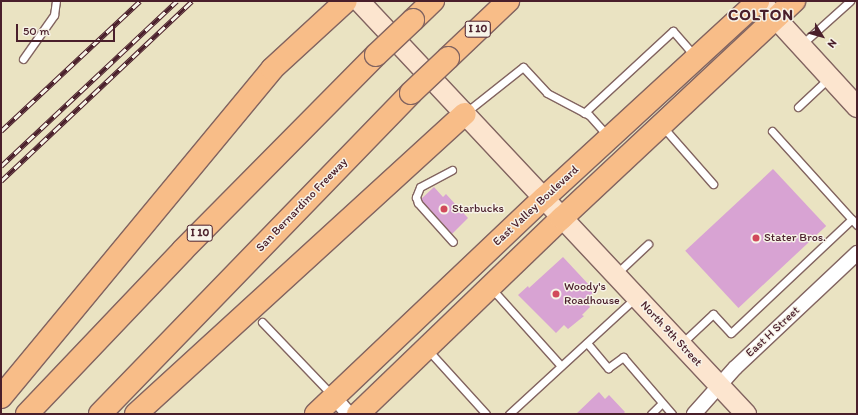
<!DOCTYPE html>
<html>
<head>
<meta charset="utf-8">
<style>
	body { margin:0 }
	#map { position:relative; width:858px; height:415px; overflow:hidden; background:#eae3c2; font-family:Itim,sans-serif }
	div>[style] { position:absolute }
	.building>* { inset:0; background:#d8a3d3; transform-origin:0 0 }
	.roads { filter:drop-shadow(1px 0 #826460) drop-shadow(-1px 0 #826460) drop-shadow(0 1px #826460) drop-shadow(0 -1px #826460) }
	.lane>* { height:7px; margin:-3.5px; padding:0 3.5px; transform-origin:3.5px; border-radius:3.5px; background:#fff }
	.street>* { height:14px; margin:-7px; padding:0 7px; transform-origin:7px; border-radius:7px; background:#fff }
	.secondary>* { height:20px; margin:-10px; padding:0 10px; transform-origin:10px; border-radius:10px; background:#fce5cf }
	.primary>* { height:22px; margin:-11px; padding:0 11px; transform-origin:11px; border-radius:11px; background:#f8bd88 }
	.highway>* { height:22px; margin:-11px; padding:0 11px; transform-origin:11px; border-radius:11px; background:#f8bd88 }
	.rail>* { height:4.5px; margin-top:-2.25px; transform-origin:0; background:repeating-linear-gradient(90deg,#f7f3e8 0 9px,#4a1f2b 0 18px); box-sizing:border-box; border-block:1px solid #4a1f2b }
	.bridges { filter:drop-shadow(1px 0 #826460) drop-shadow(-1px 0 #826460) drop-shadow(0 1px #826460) drop-shadow(0 -1px #826460) }
	.highway-bridge>* { height:22px; margin:-11px; padding:0 11px; transform-origin:11px; border-radius:11px; background:#f8bd88 }
	.dots>* { width:11px; height:11px; translate:-50% -50%; box-sizing:border-box; border:2px solid #f7f3e8; border-radius:50% }
	span { translate:-50% -50%; white-space:nowrap; text-align:center; line-height:1.15; -webkit-text-stroke:3px #f7f3e8; paint-order:stroke }
	.shield-label span { padding:1px 3px; background:#f7f3e8; border:1px solid; border-radius:3px; -webkit-text-stroke-width:0 }
	.shield-label { font-size:11px; color:#4a1f2b; font-weight:700 }
	.street-label { font-size:12px; color:#4a1f2b }
	.poi-label { font-size:12px; color:#4a1f2b }
	.left { translate:0 -50%; text-align:left }
	.district-label { font-size:16px; color:#4a1f2b; font-weight:700; letter-spacing:1px }
	.frame { position:absolute; inset:0; border:2px solid #4a1f2b; pointer-events:none }
	.north { position:absolute; left:802px; top:16px; width:40px; height:40px; -webkit-text-stroke:3px #f7f3e8; paint-order:stroke; rotate:127deg; font-size:11px; font-weight:700; line-height:16px; text-align:center; color:#4a1f2b }
	.north::after { content:''; display:block; margin:auto; width:14px; height:18px; background:#4a1f2b; clip-path:polygon(50% 0,100% 100%,50% 72%,0 100%) }
	.scale { position:absolute; left:16px; top:24px; width:99px; height:18px; box-sizing:border-box; border:2px solid #4a1f2b; border-top:0; padding-left:5px; font-size:12px; line-height:14px; white-space:nowrap; color:#4a1f2b; -webkit-text-stroke:3px #f7f3e8; paint-order:stroke }
</style>
</head>
<body>
<div id="map">
	<div class="building">
		<i style="left:773px;top:169px;width:78px;height:120px;rotate:47deg"></i>
		<i style="clip-path:polygon(434px 187px,443px 197px,446px 194px,468px 218px,452px 234px,420px 200px)"></i>
		<i style="clip-path:polygon(563px 257px,590px 286px,588px 287px,593px 293px,586px 300px,590px 307px,582px 315px,584px 316px,568px 329px,564px 325px,556px 333px,518px 295px,528px 286px,529px 288px)"></i>
		<i style="clip-path:polygon(599px 392px,605px 399px,609px 395px,625px 412px,623px 414px,576px 414px)"></i>
	</div>
	<div class="roads">
		<div class="lane">
			<i style="left:801px;top:45px;width:66px;rotate:-41.9deg"></i>
			<i style="left:23px;top:59px;width:54px;rotate:-54.8deg"></i>
			<i style="left:54px;top:15px;width:14px;rotate:-82deg"></i>
			<i style="left:798px;top:107px;width:42px;rotate:-43.1deg"></i>
			<i style="left:465px;top:113px;width:74px;rotate:-38.4deg"></i>
			<i style="left:523px;top:67px;width:35px;rotate:47deg"></i>
			<i style="left:547px;top:93px;width:47px;rotate:27.6deg"></i>
			<i style="left:589px;top:115px;width:28px;rotate:48deg"></i>
			<i style="left:584px;top:113px;width:121px;rotate:-42.7deg"></i>
			<i style="left:673px;top:31px;width:33px;rotate:49deg"></i>
			<i style="left:663px;top:127px;width:76px;rotate:48.7deg"></i>
			<i style="left:772px;top:131px;width:127px;rotate:47.9deg"></i>
			<i style="left:452px;top:170px;width:36px;rotate:152deg"></i>
			<i style="left:420px;top:187px;width:11px;rotate:112deg"></i>
			<i style="left:416px;top:197px;width:6px;rotate:72deg"></i>
			<i style="left:418px;top:203px;width:52px;rotate:48.1deg"></i>
			<i style="left:616px;top:274px;width:44px;rotate:-43.2deg"></i>
			<i style="left:492px;top:289px;width:103px;rotate:48.1deg"></i>
			<i style="left:262px;top:322px;width:103px;rotate:46.2deg"></i>
			<i style="left:587px;top:343px;width:33px;rotate:50deg"></i>
			<i style="left:608px;top:368px;width:19px;rotate:-36deg"></i>
			<i style="left:623px;top:357px;width:75px;rotate:49.3deg"></i>
			<i style="left:681px;top:344px;width:44px;rotate:-43.2deg"></i>
			<i style="left:713px;top:314px;width:26px;rotate:47deg"></i>
			<i style="left:731px;top:333px;width:166px;rotate:-43.3deg"></i>
			<i style="left:428px;top:350px;width:86px;rotate:47.8deg"></i>
			<i style="left:509px;top:414px;width:171px;rotate:-42.6deg"></i>
			<i style="left:651px;top:414px;width:14px;rotate:-45deg"></i>
		</div>
		<div class="street">
			<i style="left:334px;top:397px;width:23px;rotate:49deg"></i>
			<i style="left:694px;top:414px;width:62px;rotate:-48.3deg"></i>
			<i style="left:735px;top:368px;width:168px;rotate:-43.3deg"></i>
		</div>
		<div class="secondary">
			<i style="left:359px;top:1px;width:566px;rotate:46.86deg"></i>
			<i style="left:760px;top:1px;width:144px;rotate:47.5deg"></i>
		</div>
		<div class="primary">
			<i style="left:316px;top:414px;width:314px;rotate:-43.5deg"></i>
			<i style="left:544px;top:198px;width:291px;rotate:-42.6deg"></i>
			<i style="left:358px;top:414px;width:283px;rotate:-43.9deg"></i>
			<i style="left:562px;top:218px;width:318px;rotate:-43.1deg"></i>
		</div>
		<div class="highway">
			<i style="left:413px;top:20px;width:28px;rotate:-44deg"></i>
			<i style="left:448px;top:58px;width:83px;rotate:-43.5deg"></i>
			<i style="left:1px;top:397px;width:425px;rotate:-50.4deg"></i>
			<i style="left:272px;top:69px;width:100px;rotate:-42.6deg"></i>
			<i style="left:27px;top:414px;width:226px;rotate:-46.4deg"></i>
			<i style="left:183px;top:250px;width:274px;rotate:-45.3deg"></i>
			<i style="left:100px;top:414px;width:447px;rotate:-45.9deg"></i>
			<i style="left:136px;top:414px;width:445px;rotate:-42.4deg"></i>
		</div>
	</div>
	<div class="rail">
		<i style="left:1px;top:131px;width:190px;rotate:-43.1deg"></i>
		<i style="left:1px;top:166px;width:241px;rotate:-43.2deg"></i>
		<i style="left:1px;top:181px;width:262px;rotate:-43.3deg"></i>
	</div>
	<div class="bridges">
		<div class="highway-bridge">
			<i style="left:376px;top:55px;width:51px;rotate:-43.4deg"></i>
			<i style="left:411px;top:93px;width:51px;rotate:-43.4deg"></i>
		</div>
	</div>
	<div class="dots">
		<i style="left:444px;top:209px;background:#d1495b"></i>
		<i style="left:756px;top:238px;background:#d1495b"></i>
		<i style="left:556px;top:294px;background:#d1495b"></i>
	</div>
	<div class="shield-label">
		<span style="left:478px;top:29px">I 10</span>
		<span style="left:200px;top:233px">I 10</span>
	</div>
	<div class="street-label">
		<span style="left:302px;top:205px;rotate:-46deg">San Bernardino Freeway</span>
		<span style="left:536px;top:206px;rotate:-43deg">East Valley Boulevard</span>
		<span style="left:773px;top:332px;rotate:-43deg">East H Street</span>
		<span style="left:671px;top:334px;rotate:47deg">North 9th Street</span>
	</div>
	<div class="poi-label">
		<span class="left" style="left:452px;top:209px">Starbucks</span>
		<span class="left" style="left:764px;top:238px">Stater Bros.</span>
		<span class="left" style="left:564px;top:294px">Woody's<br>Roadhouse</span>
	</div>
	<div class="district-label">
		<span style="left:761px;top:15px">COLTON</span>
	</div>
	<div class="frame"></div>
	<div class="north">N</div>
	<div class="scale">50 m</div>
</div>
</body>
</html>
